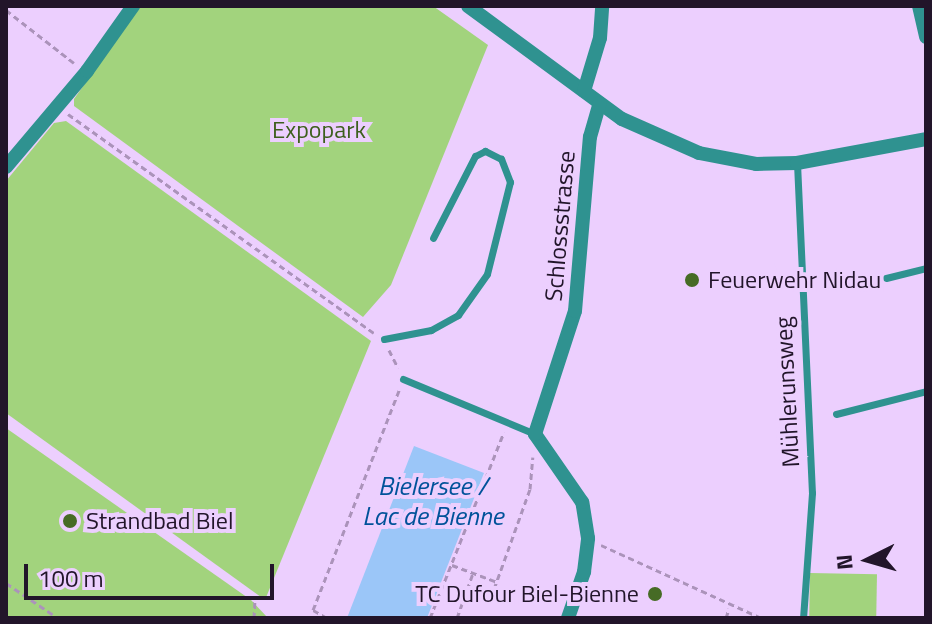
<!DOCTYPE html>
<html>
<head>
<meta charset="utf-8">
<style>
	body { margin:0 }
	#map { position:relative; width:932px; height:624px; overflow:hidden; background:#eccffe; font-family:"Titillium Web",sans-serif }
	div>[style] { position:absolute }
	.green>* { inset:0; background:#a2d37d; transform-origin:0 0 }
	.water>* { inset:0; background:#9bc6f8 }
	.path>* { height:3px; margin-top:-1.5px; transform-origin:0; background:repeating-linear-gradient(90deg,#ab93ba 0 6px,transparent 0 10px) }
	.service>* { height:7px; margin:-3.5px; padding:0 3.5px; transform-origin:3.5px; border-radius:3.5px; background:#2f9290 }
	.minor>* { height:14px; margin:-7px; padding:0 7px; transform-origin:7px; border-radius:7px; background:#2f9290 }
	.dots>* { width:22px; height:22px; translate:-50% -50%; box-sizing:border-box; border:4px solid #eccffe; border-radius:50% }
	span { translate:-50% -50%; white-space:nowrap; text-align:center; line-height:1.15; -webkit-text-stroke:8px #eccffe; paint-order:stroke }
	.park-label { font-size:24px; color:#3d5f1d }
	.street-label { font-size:24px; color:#22152a }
	.poi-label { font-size:24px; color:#22152a }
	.left { translate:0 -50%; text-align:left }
	.right { translate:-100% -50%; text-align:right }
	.water-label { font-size:26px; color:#00529a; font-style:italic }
	.frame { position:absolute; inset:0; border:8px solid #22152a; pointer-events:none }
	.north { position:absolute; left:828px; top:520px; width:80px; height:80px; -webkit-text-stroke:6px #eccffe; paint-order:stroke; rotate:265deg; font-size:22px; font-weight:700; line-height:32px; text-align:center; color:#22152a }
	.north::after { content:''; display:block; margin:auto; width:28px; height:36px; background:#22152a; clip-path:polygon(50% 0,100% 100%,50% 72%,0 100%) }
	.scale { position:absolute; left:24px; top:564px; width:250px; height:36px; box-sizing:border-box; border:4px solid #22152a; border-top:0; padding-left:10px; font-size:24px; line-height:28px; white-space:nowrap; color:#22152a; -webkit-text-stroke:6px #eccffe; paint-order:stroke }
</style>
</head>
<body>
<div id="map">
	<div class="green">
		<i style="clip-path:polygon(140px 6px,433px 6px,488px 45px,391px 285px,363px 317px,74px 106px,74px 99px)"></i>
		<i style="clip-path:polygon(66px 121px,371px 341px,265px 600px,6px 413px,6px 181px,54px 123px)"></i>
		<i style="clip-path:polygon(6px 428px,251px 600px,268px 618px,6px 618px)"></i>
		<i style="left:810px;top:573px;width:67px;height:46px;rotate:1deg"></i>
	</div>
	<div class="water">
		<i style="clip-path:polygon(414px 446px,484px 473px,427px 618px,347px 618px)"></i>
	</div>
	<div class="path">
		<i style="left:6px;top:10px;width:86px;rotate:37.9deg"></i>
		<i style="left:68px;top:114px;width:376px;rotate:35.6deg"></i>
		<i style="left:389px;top:350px;width:20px;rotate:63deg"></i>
		<i style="left:601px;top:545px;width:176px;rotate:24.5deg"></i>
		<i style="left:452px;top:565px;width:48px;rotate:20.7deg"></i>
		<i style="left:6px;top:583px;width:63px;rotate:33.9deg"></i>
		<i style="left:494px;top:589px;width:106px;rotate:-70.2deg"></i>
		<i style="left:530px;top:489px;width:32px;rotate:-85deg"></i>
		<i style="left:254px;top:618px;width:19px;rotate:-87deg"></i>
		<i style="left:327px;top:618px;width:16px;rotate:-150deg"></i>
		<i style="left:313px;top:610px;width:236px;rotate:-68.6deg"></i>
		<i style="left:430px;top:618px;width:200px;rotate:-68.3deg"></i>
		<i style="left:457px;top:618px;width:48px;rotate:-70.4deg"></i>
		<i style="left:726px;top:618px;width:10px;rotate:-73deg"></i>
	</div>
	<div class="service">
		<i style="left:797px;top:163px;width:330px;rotate:87.4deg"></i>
		<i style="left:812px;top:493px;width:125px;rotate:94.1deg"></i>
		<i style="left:886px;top:278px;width:41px;rotate:-14deg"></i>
		<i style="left:384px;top:339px;width:48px;rotate:-10.8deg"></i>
		<i style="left:431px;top:330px;width:31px;rotate:-29deg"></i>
		<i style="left:458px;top:315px;width:50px;rotate:-54.7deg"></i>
		<i style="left:487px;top:274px;width:95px;rotate:-76deg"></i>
		<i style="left:510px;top:182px;width:25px;rotate:-111deg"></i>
		<i style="left:501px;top:159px;width:18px;rotate:-153deg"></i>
		<i style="left:485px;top:151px;width:11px;rotate:153deg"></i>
		<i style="left:475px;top:156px;width:92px;rotate:117.1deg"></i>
		<i style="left:403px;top:379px;width:143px;rotate:22.6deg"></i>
		<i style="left:836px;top:414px;width:93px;rotate:-14.3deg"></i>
	</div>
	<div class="minor">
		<i style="left:468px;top:6px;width:191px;rotate:36.3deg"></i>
		<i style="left:622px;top:119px;width:84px;rotate:23.8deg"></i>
		<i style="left:699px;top:153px;width:58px;rotate:10.9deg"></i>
		<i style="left:756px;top:164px;width:41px;rotate:-1.4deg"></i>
		<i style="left:797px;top:163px;width:131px;rotate:-10.5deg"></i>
		<i style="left:919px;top:6px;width:32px;rotate:77deg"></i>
		<i style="left:584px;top:91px;width:55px;rotate:-73.2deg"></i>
		<i style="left:600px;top:38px;width:32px;rotate:-86deg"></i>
		<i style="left:6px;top:167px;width:126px;rotate:-49.8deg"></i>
		<i style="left:87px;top:71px;width:80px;rotate:-54.7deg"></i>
		<i style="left:568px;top:618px;width:49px;rotate:-70.8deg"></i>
		<i style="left:584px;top:572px;width:34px;rotate:-83deg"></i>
		<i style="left:588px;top:538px;width:36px;rotate:-99deg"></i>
		<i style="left:582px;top:502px;width:83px;rotate:-124.7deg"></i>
		<i style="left:535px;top:434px;width:129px;rotate:-72deg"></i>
		<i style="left:575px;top:311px;width:175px;rotate:-85.1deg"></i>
		<i style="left:590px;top:137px;width:35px;rotate:-74deg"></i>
	</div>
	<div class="dots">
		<i style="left:692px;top:280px;background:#466b25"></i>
		<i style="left:70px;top:521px;background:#466b25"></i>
		<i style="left:655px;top:594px;background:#466b25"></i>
	</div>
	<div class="park-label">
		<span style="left:319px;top:130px">Expopark</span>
	</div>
	<div class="street-label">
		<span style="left:560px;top:226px;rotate:-85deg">Schlossstrasse</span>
		<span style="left:787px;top:392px;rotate:-93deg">Mühlerunsweg</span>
	</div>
	<div class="poi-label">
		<span class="left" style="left:708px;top:280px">Feuerwehr Nidau</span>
		<span class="left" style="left:86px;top:521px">Strandbad Biel</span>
		<span class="right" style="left:639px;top:594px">TC Dufour Biel-Bienne</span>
	</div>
	<div class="water-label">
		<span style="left:433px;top:501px">Bielersee /<br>Lac de Bienne</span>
	</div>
	<div class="frame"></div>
	<div class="north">N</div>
	<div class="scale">100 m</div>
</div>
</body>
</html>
